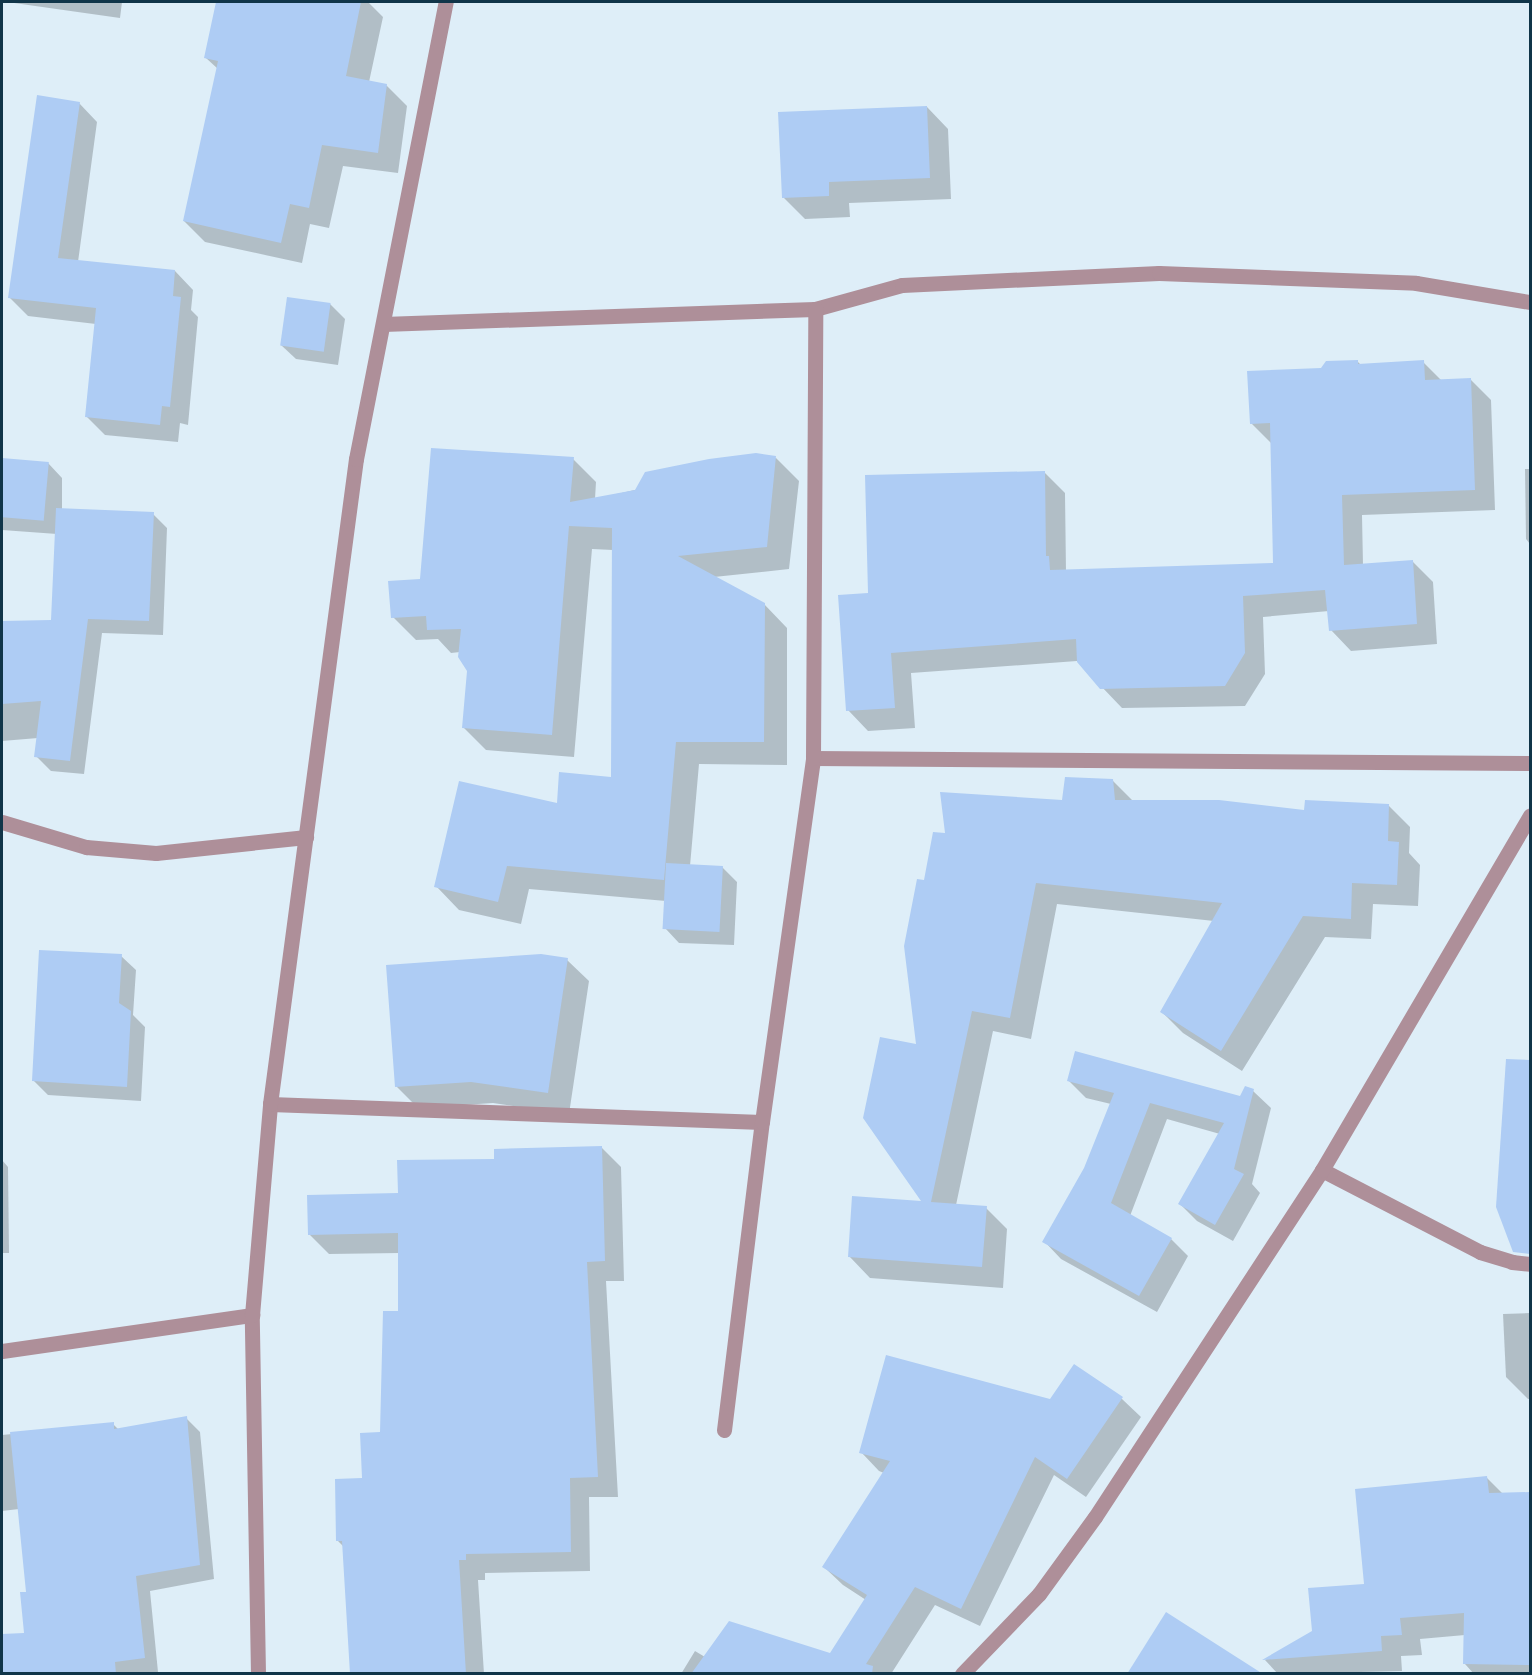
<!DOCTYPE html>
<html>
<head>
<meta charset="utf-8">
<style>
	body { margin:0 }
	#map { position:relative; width:1532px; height:1675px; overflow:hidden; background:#deeef8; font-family:"Archivo Narrow",sans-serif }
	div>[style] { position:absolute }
	.shadow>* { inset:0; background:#0003 }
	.building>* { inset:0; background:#aeccf4; transform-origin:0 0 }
	.street>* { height:15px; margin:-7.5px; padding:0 7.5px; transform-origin:7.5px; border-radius:7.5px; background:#ae8f99 }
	span { translate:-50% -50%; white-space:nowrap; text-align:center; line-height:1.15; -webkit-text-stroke:5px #fff; paint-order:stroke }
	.frame { position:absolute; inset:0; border:3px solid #103549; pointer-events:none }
</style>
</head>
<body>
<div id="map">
	<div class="shadow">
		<i style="clip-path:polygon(7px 2px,122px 2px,120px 18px)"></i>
		<i style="clip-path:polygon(217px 2px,368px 2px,383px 17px,369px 82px,386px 85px,407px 106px,398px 173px,343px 166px,329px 228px,310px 224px,302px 263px,205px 242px,184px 221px,218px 69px,206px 58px)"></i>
		<i style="clip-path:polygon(79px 103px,97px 122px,78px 262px,175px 271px,193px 290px,191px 310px,198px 317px,188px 425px,180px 423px,178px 442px,105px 435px,87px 417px,96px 324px,28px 316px,10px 298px)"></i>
		<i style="clip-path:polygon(927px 107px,948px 129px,951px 199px,849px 203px,850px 217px,805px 219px,783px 197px)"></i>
		<i style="clip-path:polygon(330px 304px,345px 319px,338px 365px,296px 359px,281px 345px)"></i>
		<i style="clip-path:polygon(1357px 361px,1361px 365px,1423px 362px,1442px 381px,1470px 379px,1491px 400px,1495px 510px,1362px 515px,1363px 565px,1412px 561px,1433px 582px,1437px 644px,1351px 651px,1331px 630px,1329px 611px,1263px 617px,1265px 674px,1245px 706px,1122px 708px,1077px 661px,911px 673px,915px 728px,868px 731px,848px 710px,869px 595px,1044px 472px,1065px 493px,1066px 571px,1275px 564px,1272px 444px,1251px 423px,1321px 370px)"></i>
		<i style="clip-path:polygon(776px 458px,799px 481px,789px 569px,714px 577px,764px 604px,787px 628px,787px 765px,699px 764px,690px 866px,722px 867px,737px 882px,734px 945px,679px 943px,665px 928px,666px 901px,529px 889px,521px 924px,459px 910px,436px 886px,558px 804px,612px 778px,613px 550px,592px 549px,574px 757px,486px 750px,463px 727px,469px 671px,460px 652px,451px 653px,438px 639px,416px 640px,393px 617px,421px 581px,573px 459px,596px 482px,595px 499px)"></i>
		<i style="clip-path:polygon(2px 460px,48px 463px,62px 478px,62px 510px,153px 514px,167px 528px,163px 635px,102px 633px,84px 774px,51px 771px,36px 756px,38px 738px,2px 741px,2px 622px,53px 621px,57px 534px,2px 530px)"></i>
		<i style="clip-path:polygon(1525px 469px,1530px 469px,1530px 544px,1526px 539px)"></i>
		<i style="clip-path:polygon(1113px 781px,1133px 801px,1306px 811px,1389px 806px,1410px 827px,1409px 853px,1420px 865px,1418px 906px,1373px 904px,1371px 939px,1325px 937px,1242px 1071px,1183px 1033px,1162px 1012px,1214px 921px,1057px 904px,1031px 1039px,993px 1031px,956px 1205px,986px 1208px,1007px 1229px,1003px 1288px,870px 1278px,849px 1256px,924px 1203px,917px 1046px,925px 882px,947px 835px,1063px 802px)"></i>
		<i style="clip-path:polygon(121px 956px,136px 970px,133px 1015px,145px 1027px,141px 1101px,48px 1095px,33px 1080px)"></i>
		<i style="clip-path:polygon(567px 960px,589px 981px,569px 1114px,493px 1103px,418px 1108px,396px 1086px)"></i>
		<i style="clip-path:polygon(1068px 1080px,1241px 1097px,1253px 1091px,1271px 1108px,1252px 1184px,1260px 1193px,1233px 1241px,1197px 1221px,1180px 1204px,1220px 1134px,1167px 1119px,1130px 1216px,1171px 1239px,1188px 1256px,1157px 1312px,1061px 1259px,1044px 1241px,1085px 1169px,1111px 1104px,1086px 1098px)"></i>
		<i style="clip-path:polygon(1506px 1082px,1530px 1084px,1530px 1254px,1508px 1234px)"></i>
		<i style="clip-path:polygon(601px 1147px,621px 1167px,624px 1281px,606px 1281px,618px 1497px,589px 1497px,590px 1571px,485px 1573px,485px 1580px,478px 1580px,484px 1674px,351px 1674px,343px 1546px,338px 1541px,381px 1434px,400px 1313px,400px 1253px,329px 1254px,309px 1234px,399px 1194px,495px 1161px)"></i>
		<i style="clip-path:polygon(2px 1160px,8px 1167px,9px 1253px,2px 1253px)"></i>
		<i style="clip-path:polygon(1530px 1313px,1530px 1399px,1528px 1399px,1506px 1377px,1503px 1314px)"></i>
		<i style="clip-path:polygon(1122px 1399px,1141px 1417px,1086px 1497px,1054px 1475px,980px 1626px,935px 1605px,891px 1674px,681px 1674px,695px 1651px,705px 1657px,831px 1654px,866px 1600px,843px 1585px,824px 1567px,884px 1473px,879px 1471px,861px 1452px,1051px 1401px)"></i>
		<i style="clip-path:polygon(186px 1418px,200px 1432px,214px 1579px,150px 1591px,158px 1672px,2px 1674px,2px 1635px,26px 1634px,27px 1593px,19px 1509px,2px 1511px,2px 1435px,113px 1424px,119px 1430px)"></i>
		<i style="clip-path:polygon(1486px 1477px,1504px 1495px,1530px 1494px,1530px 1674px,1474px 1674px,1465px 1664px,1465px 1635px,1420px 1639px,1422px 1655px,1401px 1656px,1402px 1671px,1278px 1674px,1265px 1660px,1313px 1632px)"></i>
	</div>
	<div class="building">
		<i style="clip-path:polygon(216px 2px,361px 2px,346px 76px,387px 84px,378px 153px,322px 145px,309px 208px,290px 204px,281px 243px,183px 221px,218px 61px,204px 58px)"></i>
		<i style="clip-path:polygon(37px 95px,80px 102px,58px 258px,175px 270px,173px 296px,181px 297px,170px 407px,162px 406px,160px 425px,85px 417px,96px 308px,8px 298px)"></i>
		<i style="clip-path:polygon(927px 106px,930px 178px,829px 182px,829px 196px,782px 198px,778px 112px)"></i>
		<i style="left:287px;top:297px;width:44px;height:49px;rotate:8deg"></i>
		<i style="clip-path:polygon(1358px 360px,1358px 364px,1424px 360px,1425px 380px,1471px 378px,1475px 490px,1342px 495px,1344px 565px,1413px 560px,1417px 624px,1329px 631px,1325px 590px,1243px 596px,1245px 653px,1225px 686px,1100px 689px,1077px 662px,1076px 639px,891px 653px,895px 708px,846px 711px,838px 595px,868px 593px,865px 475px,1045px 471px,1046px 556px,1049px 556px,1050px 570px,1273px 563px,1270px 423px,1250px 424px,1247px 371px,1321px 368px,1326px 361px)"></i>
		<i style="clip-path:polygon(431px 448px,574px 457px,570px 502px,635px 490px,645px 472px,709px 459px,756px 453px,776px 456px,767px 547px,678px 556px,765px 603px,764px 742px,676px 742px,664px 880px,507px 866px,498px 902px,434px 887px,459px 781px,557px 803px,559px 772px,611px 777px,612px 528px,569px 526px,552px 735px,462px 728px,467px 671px,458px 657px,461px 629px,427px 630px,426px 616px,391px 618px,388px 581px,420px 579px)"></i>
		<i style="left:2px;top:458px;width:47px;height:59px;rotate:5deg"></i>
		<i style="clip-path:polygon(56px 508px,154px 512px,149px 621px,88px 619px,70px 761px,34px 757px,41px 701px,2px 704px,2px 621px,51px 620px)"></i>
		<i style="clip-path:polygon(1065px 777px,1113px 779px,1115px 800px,1219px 800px,1304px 810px,1305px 800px,1389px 804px,1388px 841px,1399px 842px,1397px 885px,1352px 883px,1351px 919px,1303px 916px,1221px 1051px,1160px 1012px,1222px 903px,1036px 883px,1010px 1018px,972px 1011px,931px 1202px,987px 1206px,982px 1267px,848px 1257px,852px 1196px,921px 1201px,863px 1118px,880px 1037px,916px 1044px,904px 946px,917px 879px,924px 880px,933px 832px,945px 833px,940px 792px,1062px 800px)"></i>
		<i style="left:666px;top:863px;width:57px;height:66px;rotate:3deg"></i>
		<i style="clip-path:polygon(39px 950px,122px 954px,119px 1003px,131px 1011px,127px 1087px,32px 1081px)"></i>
		<i style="clip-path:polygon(541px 954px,568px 958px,548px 1093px,471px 1082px,395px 1087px,386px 965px)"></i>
		<i style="clip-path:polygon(1075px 1051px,1240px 1096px,1245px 1086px,1254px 1089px,1234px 1169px,1244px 1174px,1215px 1225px,1178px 1204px,1224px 1123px,1150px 1103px,1111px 1203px,1172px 1238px,1139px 1296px,1042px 1242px,1084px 1168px,1114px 1093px,1067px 1081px)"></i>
		<i style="clip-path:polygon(1506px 1059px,1530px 1060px,1530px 1254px,1513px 1252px,1496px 1207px)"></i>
		<i style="clip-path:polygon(602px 1146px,605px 1261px,587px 1262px,598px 1477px,570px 1478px,571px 1552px,466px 1554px,466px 1560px,459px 1560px,466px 1674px,350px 1674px,342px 1541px,336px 1541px,335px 1479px,362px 1478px,360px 1433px,380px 1432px,383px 1311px,398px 1311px,398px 1233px,308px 1235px,307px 1195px,398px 1193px,397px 1160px,494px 1159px,494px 1149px)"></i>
		<i style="clip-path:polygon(886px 1355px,1050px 1399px,1074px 1364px,1123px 1397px,1067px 1479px,1035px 1457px,961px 1609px,915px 1587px,866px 1664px,873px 1666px,872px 1674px,691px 1674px,729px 1621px,830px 1653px,867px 1595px,822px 1567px,890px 1461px,859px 1453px)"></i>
		<i style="clip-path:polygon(187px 1416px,200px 1565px,136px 1576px,145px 1658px,115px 1662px,116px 1674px,2px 1674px,2px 1634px,24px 1633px,20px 1592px,26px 1592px,10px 1432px,114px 1422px,114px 1429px)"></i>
		<i style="clip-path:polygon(1487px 1476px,1489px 1493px,1530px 1492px,1530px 1665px,1463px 1664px,1464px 1613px,1400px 1618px,1402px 1635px,1381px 1636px,1382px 1651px,1262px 1660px,1312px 1631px,1308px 1588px,1364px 1584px,1355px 1489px)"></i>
		<i style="clip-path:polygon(1166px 1612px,1263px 1674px,1127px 1674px)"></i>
	</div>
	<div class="street">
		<i style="left:383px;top:324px;width:432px;rotate:-2deg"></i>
		<i style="left:815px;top:309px;width:90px;rotate:-15.4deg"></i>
		<i style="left:902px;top:285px;width:257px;rotate:-2.7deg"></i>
		<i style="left:1159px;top:273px;width:257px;rotate:2.2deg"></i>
		<i style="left:1416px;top:283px;width:116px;rotate:9.5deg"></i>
		<i style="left:813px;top:758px;width:717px;rotate:0.4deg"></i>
		<i style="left:2px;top:822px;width:88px;rotate:16.6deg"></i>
		<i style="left:86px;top:847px;width:70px;rotate:4.9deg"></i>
		<i style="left:156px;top:853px;width:151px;rotate:-6.1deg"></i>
		<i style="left:270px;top:1104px;width:492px;rotate:2.1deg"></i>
		<i style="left:1322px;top:1170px;width:178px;rotate:27.4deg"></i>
		<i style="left:1480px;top:1252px;width:34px;rotate:17deg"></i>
		<i style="left:1512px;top:1262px;width:18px;rotate:6deg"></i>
		<i style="left:2px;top:1351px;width:253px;rotate:-8.2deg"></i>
		<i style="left:724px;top:1430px;width:310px;rotate:-83deg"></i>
		<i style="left:762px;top:1122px;width:368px;rotate:-82deg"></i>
		<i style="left:813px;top:758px;width:449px;rotate:-89.7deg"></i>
		<i style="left:258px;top:1674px;width:359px;rotate:-91deg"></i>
		<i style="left:252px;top:1315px;width:212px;rotate:-85.1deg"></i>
		<i style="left:270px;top:1104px;width:651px;rotate:-82.41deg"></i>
		<i style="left:356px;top:459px;width:466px;rotate:-78.9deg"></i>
		<i style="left:962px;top:1674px;width:111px;rotate:-46.1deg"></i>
		<i style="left:1039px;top:1594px;width:95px;rotate:-54deg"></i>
		<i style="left:1095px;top:1517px;width:415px;rotate:-56.8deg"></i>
		<i style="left:1322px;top:1170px;width:411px;rotate:-59.6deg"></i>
	</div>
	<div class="frame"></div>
</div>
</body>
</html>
